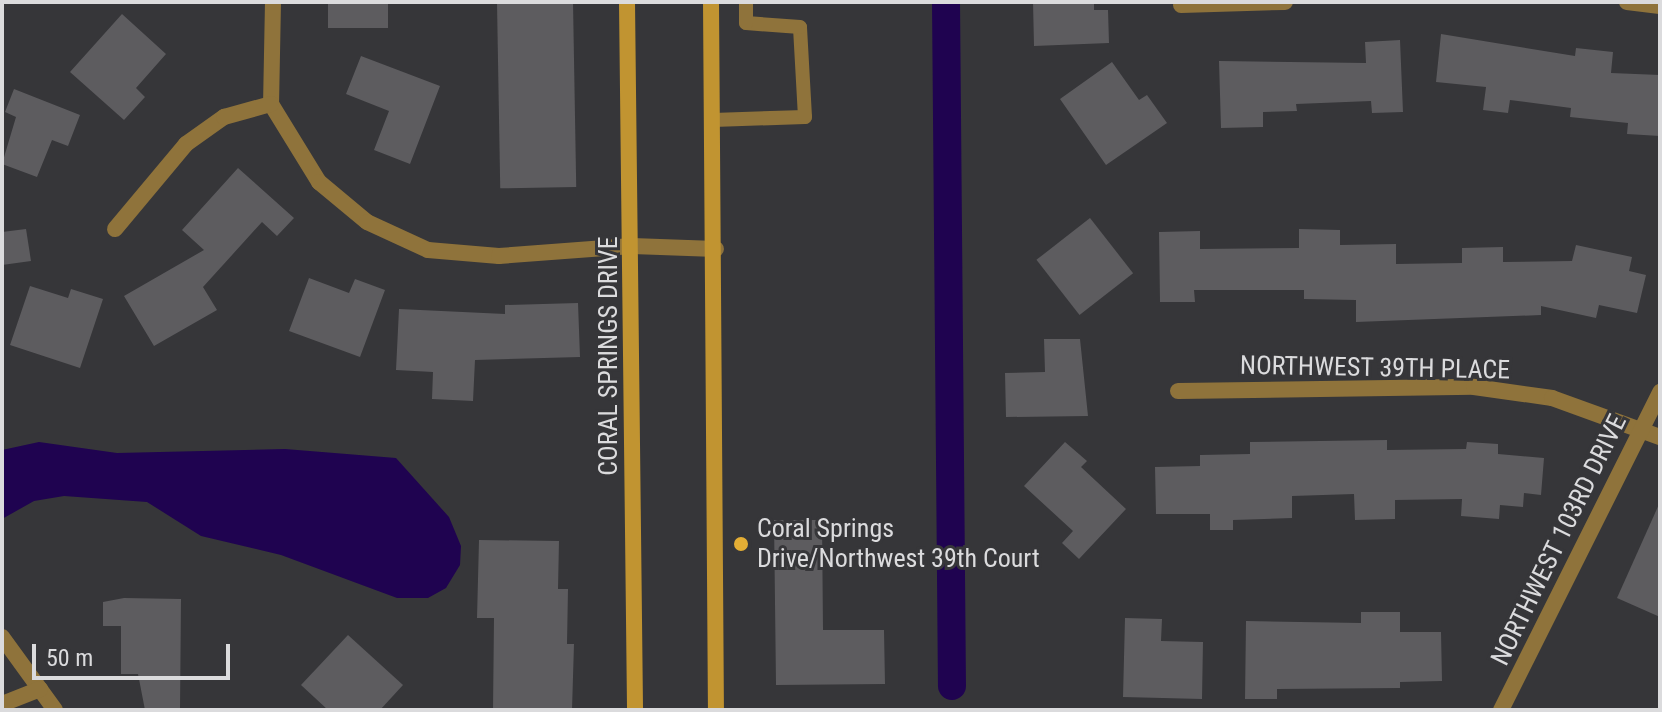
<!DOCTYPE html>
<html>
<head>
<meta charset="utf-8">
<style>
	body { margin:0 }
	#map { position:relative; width:1662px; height:712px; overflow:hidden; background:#363639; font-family:"Roboto Condensed",sans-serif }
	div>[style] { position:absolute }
	.water>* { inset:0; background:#1f0350 }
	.canal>* { height:28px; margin:-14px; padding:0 14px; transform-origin:14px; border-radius:14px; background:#1f0350 }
	.building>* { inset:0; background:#5d5c5f; transform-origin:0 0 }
	.lane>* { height:14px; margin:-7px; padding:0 7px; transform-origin:7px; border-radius:7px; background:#8f733b }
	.street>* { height:16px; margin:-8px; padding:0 8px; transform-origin:8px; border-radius:8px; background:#8f733b }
	.secondary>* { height:16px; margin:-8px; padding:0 8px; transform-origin:8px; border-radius:8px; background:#c19431 }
	.dots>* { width:22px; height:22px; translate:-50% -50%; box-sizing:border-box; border:4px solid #363639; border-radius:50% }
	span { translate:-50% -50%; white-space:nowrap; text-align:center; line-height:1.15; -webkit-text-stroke:6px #363639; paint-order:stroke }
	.street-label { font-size:26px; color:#dbdbdd }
	.poi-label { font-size:26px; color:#dbdbdd }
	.left { translate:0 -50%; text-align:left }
	.frame { position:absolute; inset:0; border:4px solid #dbdbdd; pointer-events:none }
	.scale { position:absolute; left:32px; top:644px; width:198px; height:36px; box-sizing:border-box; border:4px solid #dbdbdd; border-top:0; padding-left:10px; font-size:24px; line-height:28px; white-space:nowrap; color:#dbdbdd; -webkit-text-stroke:6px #363639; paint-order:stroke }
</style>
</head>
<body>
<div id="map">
	<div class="water">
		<i style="clip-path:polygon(39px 442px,117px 453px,285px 449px,396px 458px,449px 517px,461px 546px,460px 565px,446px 588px,428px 598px,397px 598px,281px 555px,201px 536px,147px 502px,64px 496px,34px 501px,2px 519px,2px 450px)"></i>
	</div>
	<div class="canal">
		<i style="left:946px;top:2px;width:684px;rotate:89.5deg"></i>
	</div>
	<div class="building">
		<i style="left:328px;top:2px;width:60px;height:26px"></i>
		<i style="left:573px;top:2px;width:185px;height:76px;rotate:89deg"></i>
		<i style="clip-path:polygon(1033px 2px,1094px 2px,1094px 10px,1108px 10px,1109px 43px,1034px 46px)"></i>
		<i style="clip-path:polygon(122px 14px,166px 54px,136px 88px,145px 97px,124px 120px,70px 72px)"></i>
		<i style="clip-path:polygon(1441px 34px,1575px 56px,1576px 48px,1613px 52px,1611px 73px,1660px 75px,1660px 136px,1627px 134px,1628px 123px,1570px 117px,1571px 108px,1510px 100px,1508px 113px,1483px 110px,1486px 87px,1436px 82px)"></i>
		<i style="clip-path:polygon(1400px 40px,1403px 112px,1372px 113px,1371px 101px,1296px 104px,1297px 111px,1263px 112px,1263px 127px,1221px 128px,1219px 61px,1366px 63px,1365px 42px)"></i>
		<i style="clip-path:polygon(361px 56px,440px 86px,410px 164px,374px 150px,389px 111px,346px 94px)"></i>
		<i style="clip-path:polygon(1112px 62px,1139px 100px,1147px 95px,1167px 123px,1106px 165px,1060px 99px)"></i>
		<i style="clip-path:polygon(14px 89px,80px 115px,68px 146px,52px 140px,37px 177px,2px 164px,16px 117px,5px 112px)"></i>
		<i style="clip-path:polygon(238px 168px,294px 218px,277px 236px,262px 222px,203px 287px,217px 310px,154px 346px,124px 296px,204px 250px,182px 230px)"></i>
		<i style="left:1090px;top:218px;width:70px;height:68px;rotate:52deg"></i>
		<i style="clip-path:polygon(26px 229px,31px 261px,2px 265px,2px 232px)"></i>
		<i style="clip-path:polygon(1299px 229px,1340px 230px,1340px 245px,1396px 244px,1396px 264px,1462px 263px,1462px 248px,1503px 247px,1503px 262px,1572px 261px,1576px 245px,1632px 257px,1629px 271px,1646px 275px,1637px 313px,1599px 305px,1596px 318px,1541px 306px,1541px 315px,1356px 322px,1356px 300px,1304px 299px,1304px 290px,1194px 290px,1195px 302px,1160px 302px,1159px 232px,1200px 231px,1200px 249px,1299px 248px)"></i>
		<i style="clip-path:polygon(309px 278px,349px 293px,355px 279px,385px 290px,360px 357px,289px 331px)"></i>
		<i style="clip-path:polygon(30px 286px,68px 298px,71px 289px,103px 299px,80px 368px,10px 345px)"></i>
		<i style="clip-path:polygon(578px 303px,580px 357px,475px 360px,473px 401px,432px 399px,433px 372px,396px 370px,399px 309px,505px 314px,505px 305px)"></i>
		<i style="clip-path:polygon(1044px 339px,1080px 339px,1088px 416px,1006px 417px,1005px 373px,1045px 372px)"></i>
		<i style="clip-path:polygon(1387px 440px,1387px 450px,1466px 449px,1467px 442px,1498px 444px,1498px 454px,1544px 458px,1541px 495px,1524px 493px,1523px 507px,1500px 505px,1499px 519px,1461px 516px,1462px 499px,1395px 500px,1395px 519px,1355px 520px,1354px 494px,1292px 496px,1292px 518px,1233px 520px,1233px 530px,1210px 530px,1210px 514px,1156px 514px,1155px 467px,1200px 466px,1200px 455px,1250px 454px,1250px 442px)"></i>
		<i style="clip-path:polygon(1065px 442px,1087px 461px,1081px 467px,1126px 509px,1079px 559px,1062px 543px,1073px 531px,1024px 486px)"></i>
		<i style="clip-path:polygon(1660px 502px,1660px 617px,1617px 598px)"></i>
		<i style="clip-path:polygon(774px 520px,822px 520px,823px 630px,884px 630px,885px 684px,776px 685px)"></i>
		<i style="clip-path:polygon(479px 540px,559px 541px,558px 589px,568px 589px,567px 644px,574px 644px,572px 710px,493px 710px,494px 618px,477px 618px)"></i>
		<i style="clip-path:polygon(124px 598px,181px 599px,180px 710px,145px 710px,138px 674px,121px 674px,121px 626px,103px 626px,103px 602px)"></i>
		<i style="clip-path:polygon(1361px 612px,1400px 612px,1400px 632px,1441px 632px,1442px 681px,1400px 682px,1400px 688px,1277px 689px,1277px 699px,1245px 699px,1246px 621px,1361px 623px)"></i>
		<i style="clip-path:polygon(1125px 618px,1162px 619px,1161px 641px,1203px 642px,1202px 699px,1123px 697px)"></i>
		<i style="clip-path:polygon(348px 635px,403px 685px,380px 710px,328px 710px,301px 685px)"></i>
	</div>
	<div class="lane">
		<i style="left:713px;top:120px;width:92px;rotate:-1.9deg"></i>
		<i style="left:805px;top:117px;width:90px;rotate:-93.2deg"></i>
		<i style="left:800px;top:27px;width:54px;rotate:-175.8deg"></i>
		<i style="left:746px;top:23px;width:21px;rotate:-90deg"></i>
	</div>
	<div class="street">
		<i style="left:273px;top:2px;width:102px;rotate:91.1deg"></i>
		<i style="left:271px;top:104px;width:92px;rotate:58.4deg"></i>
		<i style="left:319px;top:182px;width:62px;rotate:39.8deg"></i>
		<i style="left:367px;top:222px;width:67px;rotate:24.7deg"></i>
		<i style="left:428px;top:250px;width:71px;rotate:4.8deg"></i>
		<i style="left:499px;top:256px;width:133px;rotate:-4.3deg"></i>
		<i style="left:632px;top:246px;width:84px;rotate:2deg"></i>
		<i style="left:1627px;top:2px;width:33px;rotate:7deg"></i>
		<i style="left:1181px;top:5px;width:104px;rotate:-1.7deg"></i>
		<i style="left:115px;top:229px;width:111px;rotate:-50.1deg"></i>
		<i style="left:186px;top:144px;width:47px;rotate:-35.4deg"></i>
		<i style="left:224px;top:117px;width:49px;rotate:-15.5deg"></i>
		<i style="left:1178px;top:391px;width:296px;rotate:-0.8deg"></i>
		<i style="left:1474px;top:387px;width:79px;rotate:8deg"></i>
		<i style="left:1552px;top:398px;width:115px;rotate:19.9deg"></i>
		<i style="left:2px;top:637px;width:90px;rotate:54deg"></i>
		<i style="left:2px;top:704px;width:41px;rotate:-21.5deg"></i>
		<i style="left:1501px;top:710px;width:356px;rotate:-63.4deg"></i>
	</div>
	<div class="secondary">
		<i style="left:627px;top:2px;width:708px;rotate:89.35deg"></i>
		<i style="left:711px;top:2px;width:708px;rotate:89.6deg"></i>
	</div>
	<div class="dots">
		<i style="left:741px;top:544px;background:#e4ae35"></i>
	</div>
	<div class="street-label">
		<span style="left:609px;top:356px;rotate:-90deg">CORAL SPRINGS DRIVE</span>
		<span style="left:1375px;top:368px;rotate:1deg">NORTHWEST 39TH PLACE</span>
		<span style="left:1559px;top:540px;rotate:-64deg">NORTHWEST 103RD DRIVE</span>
	</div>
	<div class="poi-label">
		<span class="left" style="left:757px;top:544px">Coral Springs<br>Drive/Northwest 39th Court</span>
	</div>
	<div class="frame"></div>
	<div class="scale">50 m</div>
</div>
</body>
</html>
